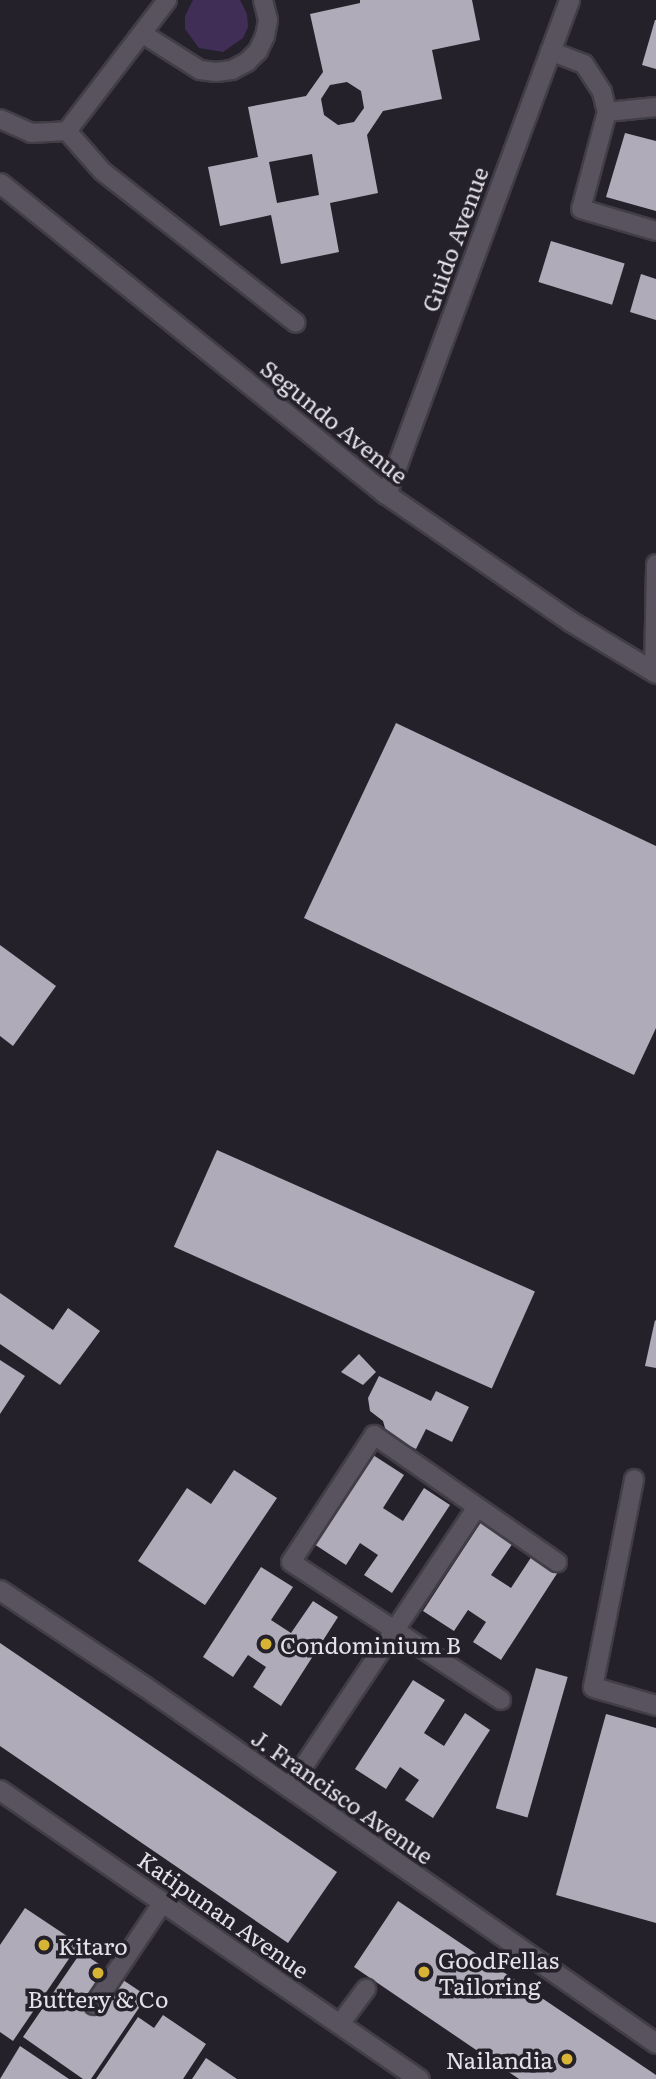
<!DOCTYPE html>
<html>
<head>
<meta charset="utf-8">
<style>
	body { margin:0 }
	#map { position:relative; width:656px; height:2079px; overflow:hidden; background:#25212b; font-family:Literata,serif }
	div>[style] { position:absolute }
	.green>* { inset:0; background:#402e57 }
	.building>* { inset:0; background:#b0abb8; transform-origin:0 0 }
	.roads { filter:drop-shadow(2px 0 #413e47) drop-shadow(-2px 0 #413e47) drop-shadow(0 2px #413e47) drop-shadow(0 -2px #413e47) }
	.service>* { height:18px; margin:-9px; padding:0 9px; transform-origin:9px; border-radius:9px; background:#58535f }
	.minor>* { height:19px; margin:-9.5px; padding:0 9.5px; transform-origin:9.5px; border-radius:9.5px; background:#58535f }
	.tertiary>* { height:19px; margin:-9.5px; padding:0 9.5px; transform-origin:9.5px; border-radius:9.5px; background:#58535f }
	.dots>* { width:19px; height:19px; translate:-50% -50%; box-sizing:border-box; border:4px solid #25212b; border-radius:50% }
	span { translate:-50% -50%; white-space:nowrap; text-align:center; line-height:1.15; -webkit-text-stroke:7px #25212b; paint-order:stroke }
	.street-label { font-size:23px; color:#e4e1e8 }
	.poi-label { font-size:23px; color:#e4e1e8 }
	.left { translate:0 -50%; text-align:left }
	.right { translate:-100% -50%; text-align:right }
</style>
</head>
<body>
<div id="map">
	<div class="green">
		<i style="clip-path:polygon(193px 0,240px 0,247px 14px,248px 27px,243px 38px,223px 52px,199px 48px,185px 29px,185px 16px)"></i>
	</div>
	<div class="building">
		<i style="clip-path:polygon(evenodd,360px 0,472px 0,480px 40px,432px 50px,442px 99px,383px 111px,367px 135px,378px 193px,330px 203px,339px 252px,281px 264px,271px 215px,220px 226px,208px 167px,258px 157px,248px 107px,306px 96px,323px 72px,310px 14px,360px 3px,360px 0,347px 82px,361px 91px,364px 108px,354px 122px,338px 125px,324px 115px,321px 99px,330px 85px,347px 82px,360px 0,312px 154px,319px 195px,277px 203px,269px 162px,312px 154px)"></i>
		<i style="clip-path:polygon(655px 20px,656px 20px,656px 69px,642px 65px)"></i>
		<i style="clip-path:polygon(625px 133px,656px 141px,656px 211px,606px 197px)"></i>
		<i style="left:551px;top:241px;width:77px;height:43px;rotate:17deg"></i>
		<i style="clip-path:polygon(641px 274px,656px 279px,656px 320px,630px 312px)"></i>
		<i style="clip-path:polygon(396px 723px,656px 846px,656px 1028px,634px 1075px,304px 918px)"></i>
		<i style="clip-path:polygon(0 945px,56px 986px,13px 1046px,0 1036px)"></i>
		<i style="left:217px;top:1150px;width:348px;height:106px;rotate:24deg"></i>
		<i style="clip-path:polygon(0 1293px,53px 1330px,68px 1308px,100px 1331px,60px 1385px,0 1344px)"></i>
		<i style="clip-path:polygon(655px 1320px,656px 1321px,656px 1368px,645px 1366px)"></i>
		<i style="clip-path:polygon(359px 1354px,376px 1372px,363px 1385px,341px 1372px)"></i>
		<i style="clip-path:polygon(0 1360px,25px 1376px,0 1414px)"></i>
		<i style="clip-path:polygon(379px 1376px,431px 1401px,436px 1391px,469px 1407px,452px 1442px,426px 1429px,416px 1449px,387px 1435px,383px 1421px,370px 1411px,368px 1398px)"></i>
		<i style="clip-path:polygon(373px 1455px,404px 1475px,383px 1508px,403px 1521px,424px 1488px,450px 1505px,392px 1593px,364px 1575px,378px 1555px,360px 1543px,346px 1565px,314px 1544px)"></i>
		<i style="clip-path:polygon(234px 1470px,277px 1498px,205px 1605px,138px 1561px,187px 1488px,211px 1504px)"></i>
		<i style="clip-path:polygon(481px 1522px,513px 1543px,491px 1575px,511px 1588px,532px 1556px,558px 1572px,501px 1660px,473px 1642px,486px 1622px,468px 1610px,454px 1631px,423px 1611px)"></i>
		<i style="clip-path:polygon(261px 1567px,293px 1587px,271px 1620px,291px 1633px,313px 1601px,338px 1617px,281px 1706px,253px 1687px,266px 1667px,248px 1655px,233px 1677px,203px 1657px)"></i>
		<i style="clip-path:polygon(0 1643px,337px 1872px,288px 1943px,0 1746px)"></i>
		<i style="left:536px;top:1668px;width:33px;height:146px;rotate:16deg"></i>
		<i style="clip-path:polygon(413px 1680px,445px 1700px,424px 1733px,444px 1746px,465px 1713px,490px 1730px,433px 1818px,405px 1800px,419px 1780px,400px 1767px,386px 1789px,355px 1769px)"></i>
		<i style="clip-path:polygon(606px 1714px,656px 1728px,656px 1923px,556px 1895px)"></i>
		<i style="clip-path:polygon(398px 1901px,656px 2075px,656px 2079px,519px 2079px,354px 1967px)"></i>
		<i style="clip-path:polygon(25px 1908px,79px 1944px,13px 2041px,0 2032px,0 1945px)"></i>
		<i style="clip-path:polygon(81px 1952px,147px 1996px,91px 2079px,83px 2079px,23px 2037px)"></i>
		<i style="clip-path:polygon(163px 2015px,206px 2044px,183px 2079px,96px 2079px,138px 2017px,154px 2028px)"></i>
		<i style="clip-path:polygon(20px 2046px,69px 2079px,0 2079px)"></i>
		<i style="clip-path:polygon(206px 2058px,237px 2079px,192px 2079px)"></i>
	</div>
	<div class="roads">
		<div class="service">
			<i style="left:143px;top:34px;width:67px;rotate:32.3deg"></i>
			<i style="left:200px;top:70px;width:16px;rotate:7deg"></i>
			<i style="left:216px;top:72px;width:16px;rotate:-7deg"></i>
			<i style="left:232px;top:70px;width:17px;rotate:-28deg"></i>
			<i style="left:247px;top:62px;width:16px;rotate:-45deg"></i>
			<i style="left:258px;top:51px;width:17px;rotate:-65deg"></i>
			<i style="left:265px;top:36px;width:16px;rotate:-79deg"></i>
			<i style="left:268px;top:20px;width:21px;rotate:-104deg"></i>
			<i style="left:550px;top:51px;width:36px;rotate:21deg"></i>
			<i style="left:584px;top:64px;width:33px;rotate:57deg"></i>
			<i style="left:602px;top:92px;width:21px;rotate:76deg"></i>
			<i style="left:607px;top:112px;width:100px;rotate:105deg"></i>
			<i style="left:581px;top:209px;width:78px;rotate:16.3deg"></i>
			<i style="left:607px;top:112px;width:49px;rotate:-5.8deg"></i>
			<i style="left:0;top:119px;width:34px;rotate:24deg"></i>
			<i style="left:31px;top:133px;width:36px;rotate:-3deg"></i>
			<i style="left:67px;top:131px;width:165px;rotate:-52.6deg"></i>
			<i style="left:67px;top:131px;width:53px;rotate:48.8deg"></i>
			<i style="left:102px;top:171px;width:246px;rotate:38.1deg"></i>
			<i style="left:654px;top:672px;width:108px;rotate:-88.9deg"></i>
			<i style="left:593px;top:1687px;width:212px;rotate:-78.8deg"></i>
			<i style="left:501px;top:1700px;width:251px;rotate:-146.7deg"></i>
			<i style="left:291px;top:1562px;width:152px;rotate:-56.8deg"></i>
			<i style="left:374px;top:1435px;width:223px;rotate:34.8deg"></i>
			<i style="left:289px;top:1788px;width:338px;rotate:-56.2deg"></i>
			<i style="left:94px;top:2005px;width:124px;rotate:-56.2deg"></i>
			<i style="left:340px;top:2024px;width:44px;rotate:-53.4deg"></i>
		</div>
		<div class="minor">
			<i style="left:0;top:183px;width:496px;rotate:38.9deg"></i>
			<i style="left:386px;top:494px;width:224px;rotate:34.6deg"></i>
			<i style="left:570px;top:621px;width:100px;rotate:31.2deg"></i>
			<i style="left:386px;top:494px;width:527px;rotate:-69.67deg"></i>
			<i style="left:0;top:1590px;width:173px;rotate:33.7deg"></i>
			<i style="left:144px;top:1686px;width:624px;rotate:34.89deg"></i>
			<i style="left:593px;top:1687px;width:66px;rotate:15.9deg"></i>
		</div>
		<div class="tertiary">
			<i style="left:0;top:1790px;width:509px;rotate:34.6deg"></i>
		</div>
	</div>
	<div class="dots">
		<i style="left:266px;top:1644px;background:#d8b434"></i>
		<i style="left:44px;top:1945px;background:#d8b434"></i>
		<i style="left:424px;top:1972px;background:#d8b434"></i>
		<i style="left:98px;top:1973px;background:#d8b434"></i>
		<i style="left:567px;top:2059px;background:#d8b434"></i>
	</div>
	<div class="street-label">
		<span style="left:454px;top:239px;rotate:-70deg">Guido Avenue</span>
		<span style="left:335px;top:421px;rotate:39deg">Segundo Avenue</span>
		<span style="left:343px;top:1796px;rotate:35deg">J. Francisco Avenue</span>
		<span style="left:224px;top:1914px;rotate:35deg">Katipunan Avenue</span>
	</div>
	<div class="poi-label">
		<span class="left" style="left:280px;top:1644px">Condominium B</span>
		<span class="left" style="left:58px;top:1945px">Kitaro</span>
		<span class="left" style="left:438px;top:1972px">GoodFellas<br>Tailoring</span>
		<span style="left:98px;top:1998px">Buttery &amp; Co</span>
		<span class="right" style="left:553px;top:2059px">Nailandia</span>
	</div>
</div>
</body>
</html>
